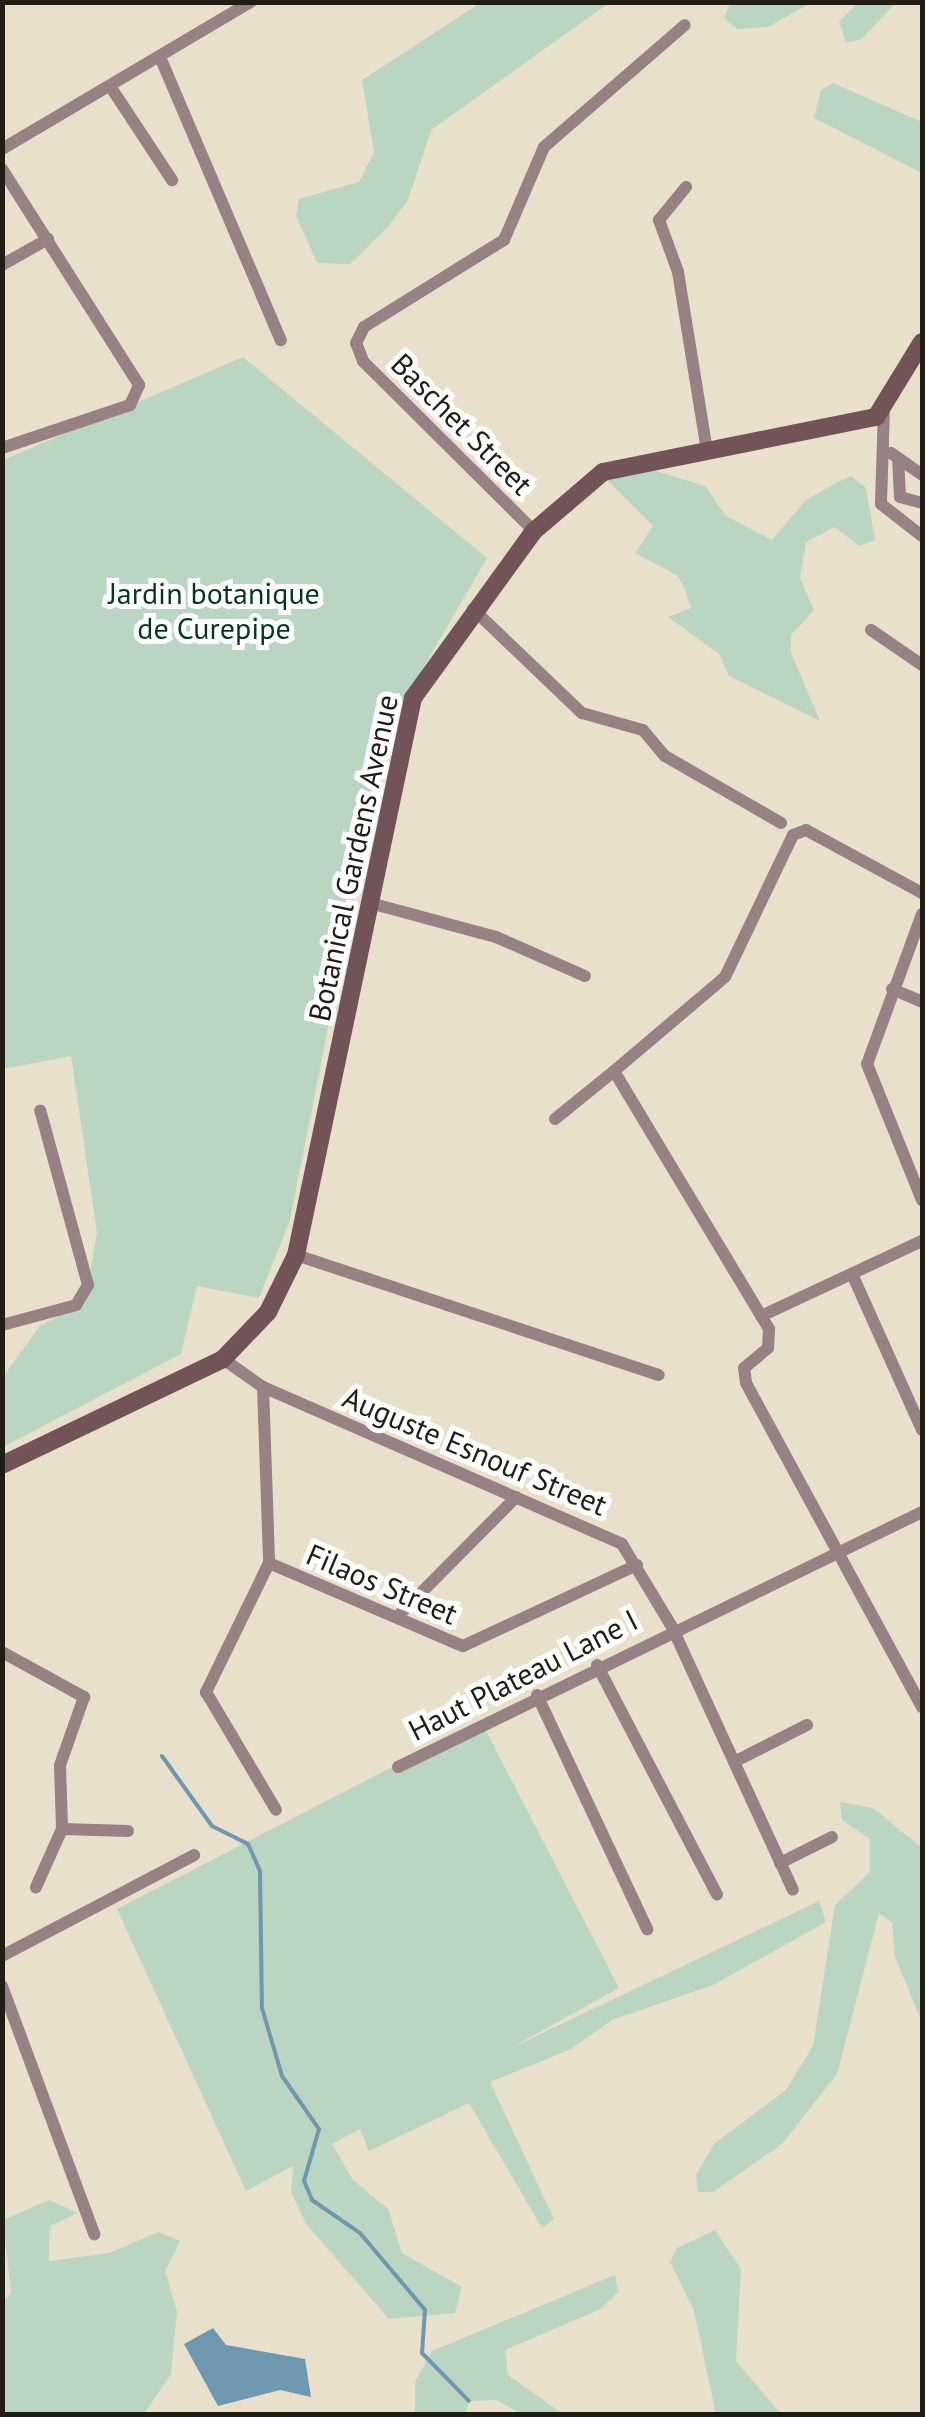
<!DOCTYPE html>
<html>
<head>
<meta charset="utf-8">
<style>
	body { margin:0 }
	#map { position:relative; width:925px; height:2417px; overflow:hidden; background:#e9e0cc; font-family:"PT Sans",sans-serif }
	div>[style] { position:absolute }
	.green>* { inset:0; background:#bad5c2 }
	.water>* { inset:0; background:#6d98b0 }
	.stream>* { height:4px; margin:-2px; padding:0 2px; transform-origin:2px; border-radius:2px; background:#6d98b0 }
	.street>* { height:12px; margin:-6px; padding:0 6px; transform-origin:6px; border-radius:6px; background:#978184 }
	.secondary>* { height:18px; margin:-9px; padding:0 9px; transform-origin:9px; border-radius:9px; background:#725458 }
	span { translate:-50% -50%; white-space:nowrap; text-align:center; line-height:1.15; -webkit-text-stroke:10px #fff; paint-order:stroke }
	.street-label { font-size:30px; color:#201d15 }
	.park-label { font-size:30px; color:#02371c }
	.frame { position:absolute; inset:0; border:5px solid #201d15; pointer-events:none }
</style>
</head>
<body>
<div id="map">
	<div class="green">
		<i style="clip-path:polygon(482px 2px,609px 3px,431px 130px,408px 200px,387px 228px,350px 264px,317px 263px,296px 216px,299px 199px,359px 182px,374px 152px,362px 80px)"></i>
		<i style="clip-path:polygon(859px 2px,895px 3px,862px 39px,846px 43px,839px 22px)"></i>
		<i style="clip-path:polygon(730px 3px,730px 2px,811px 3px,768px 27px,737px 29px,724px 18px)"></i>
		<i style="clip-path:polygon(833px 83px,922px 122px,922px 173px,814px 118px,821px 90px)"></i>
		<i style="clip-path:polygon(243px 357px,487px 558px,387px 730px,290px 1220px,259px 1298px,197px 1286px,181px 1354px,3px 1447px,2px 1378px,40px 1326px,85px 1302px,97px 1233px,71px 1056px,3px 1069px,3px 460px)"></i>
		<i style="clip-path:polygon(639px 466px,705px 486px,726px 516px,772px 540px,806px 500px,836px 483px,851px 476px,866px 488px,875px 540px,859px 546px,835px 527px,806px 542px,800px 578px,814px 610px,791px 635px,791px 653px,820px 721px,729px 676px,719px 654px,668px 617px,691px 608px,686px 592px,678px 576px,635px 553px,653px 526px,607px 480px)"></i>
		<i style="clip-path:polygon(481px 1721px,619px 1988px,511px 2048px,819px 1901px,826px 1922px,713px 1985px,612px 2020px,569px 2050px,490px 2082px,554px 2219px,542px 2228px,469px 2103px,369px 2151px,360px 2129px,332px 2144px,353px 2180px,388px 2209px,402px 2253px,462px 2287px,455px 2313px,389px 2319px,306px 2224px,291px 2192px,293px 2166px,246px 2191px,117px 1909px)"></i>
		<i style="clip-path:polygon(840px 1802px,873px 1808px,922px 1848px,922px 2022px,895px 1957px,892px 1923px,879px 1913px,837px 2074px,782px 2144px,713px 2192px,698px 2192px,696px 2175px,714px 2144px,786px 2090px,813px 2046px,835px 1905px,870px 1872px,870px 1839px,842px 1820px)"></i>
		<i style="clip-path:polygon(49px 2200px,78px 2213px,50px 2226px,49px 2261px,109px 2253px,158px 2232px,180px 2241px,165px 2271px,177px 2311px,171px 2374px,144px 2414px,3px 2414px,3px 2302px,11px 2293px,3px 2220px)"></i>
		<i style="clip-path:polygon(715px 2230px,741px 2269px,736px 2361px,781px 2414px,716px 2414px,694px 2311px,670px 2262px,677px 2248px)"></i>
		<i style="clip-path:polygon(615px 2275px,618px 2292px,601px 2309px,505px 2350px,508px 2375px,563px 2414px,522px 2414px,496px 2400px,469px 2401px,465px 2414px,415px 2414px,415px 2382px,432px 2351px)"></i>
	</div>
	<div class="water">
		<i style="clip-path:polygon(213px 2328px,226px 2345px,305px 2359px,311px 2397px,280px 2390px,218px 2406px,184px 2344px)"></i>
	</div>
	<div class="stream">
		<i style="left:162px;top:1756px;width:86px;rotate:54.5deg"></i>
		<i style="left:212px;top:1826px;width:40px;rotate:26.6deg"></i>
		<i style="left:248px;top:1844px;width:30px;rotate:66deg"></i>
		<i style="left:260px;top:1871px;width:137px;rotate:89.2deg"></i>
		<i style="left:262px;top:2008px;width:71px;rotate:73.6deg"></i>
		<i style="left:282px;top:2076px;width:65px;rotate:55.1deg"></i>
		<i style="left:319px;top:2129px;width:54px;rotate:106.1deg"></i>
		<i style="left:304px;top:2181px;width:21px;rotate:67deg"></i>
		<i style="left:312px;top:2200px;width:58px;rotate:34.5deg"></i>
		<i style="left:360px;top:2233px;width:101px;rotate:49.8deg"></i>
		<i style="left:425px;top:2310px;width:43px;rotate:94deg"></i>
		<i style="left:422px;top:2353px;width:67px;rotate:45.6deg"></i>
	</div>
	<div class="street">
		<i style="left:160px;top:57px;width:308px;rotate:66.9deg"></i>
		<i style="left:110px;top:86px;width:113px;rotate:56.6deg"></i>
		<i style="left:2px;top:149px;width:289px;rotate:-30.6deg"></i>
		<i style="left:2px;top:169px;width:256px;rotate:57.6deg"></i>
		<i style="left:139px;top:385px;width:22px;rotate:114deg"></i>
		<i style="left:130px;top:405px;width:135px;rotate:161.4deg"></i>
		<i style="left:686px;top:187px;width:43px;rotate:129.3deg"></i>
		<i style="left:659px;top:220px;width:55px;rotate:69.9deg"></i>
		<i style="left:678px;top:272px;width:182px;rotate:80.8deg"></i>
		<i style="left:2px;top:265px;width:53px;rotate:-29.5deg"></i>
		<i style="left:884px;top:408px;width:96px;rotate:91.8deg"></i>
		<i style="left:881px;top:504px;width:52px;rotate:38deg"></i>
		<i style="left:891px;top:453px;width:38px;rotate:35deg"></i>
		<i style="left:898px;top:458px;width:39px;rotate:87deg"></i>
		<i style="left:900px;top:497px;width:23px;rotate:15deg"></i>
		<i style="left:534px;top:531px;width:241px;rotate:-135.2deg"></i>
		<i style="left:363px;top:361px;width:19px;rotate:-111deg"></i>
		<i style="left:356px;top:343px;width:18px;rotate:-63deg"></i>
		<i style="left:364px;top:327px;width:165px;rotate:-31.9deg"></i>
		<i style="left:504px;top:240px;width:101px;rotate:-66.7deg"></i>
		<i style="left:544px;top:147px;width:186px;rotate:-40.9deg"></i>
		<i style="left:473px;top:609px;width:151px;rotate:43.7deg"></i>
		<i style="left:582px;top:713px;width:63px;rotate:15.6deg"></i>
		<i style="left:643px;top:730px;width:34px;rotate:50deg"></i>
		<i style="left:665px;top:756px;width:134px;rotate:30deg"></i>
		<i style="left:871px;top:630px;width:62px;rotate:34.5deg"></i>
		<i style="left:922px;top:893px;width:132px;rotate:-151.5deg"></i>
		<i style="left:806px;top:830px;width:14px;rotate:159deg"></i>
		<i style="left:793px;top:835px;width:157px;rotate:115.6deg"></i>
		<i style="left:725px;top:977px;width:145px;rotate:139.7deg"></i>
		<i style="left:614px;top:1071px;width:301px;rotate:59deg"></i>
		<i style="left:769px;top:1329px;width:19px;rotate:93deg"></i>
		<i style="left:768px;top:1348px;width:31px;rotate:140deg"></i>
		<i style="left:744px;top:1368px;width:15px;rotate:82deg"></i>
		<i style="left:746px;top:1383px;width:369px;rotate:61.5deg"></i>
		<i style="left:370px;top:903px;width:131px;rotate:15.1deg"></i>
		<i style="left:496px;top:937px;width:97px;rotate:23.7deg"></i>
		<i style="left:922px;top:914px;width:160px;rotate:110.1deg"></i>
		<i style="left:867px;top:1064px;width:147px;rotate:68deg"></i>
		<i style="left:892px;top:989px;width:33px;rotate:23deg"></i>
		<i style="left:555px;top:1119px;width:76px;rotate:-39.1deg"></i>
		<i style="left:296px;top:1255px;width:382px;rotate:18.3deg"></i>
		<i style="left:852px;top:1274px;width:171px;rotate:65.8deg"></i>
		<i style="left:761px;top:1316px;width:178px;rotate:-25deg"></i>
		<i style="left:2px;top:1325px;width:77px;rotate:-15.1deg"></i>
		<i style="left:76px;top:1305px;width:23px;rotate:-59deg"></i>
		<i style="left:88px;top:1285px;width:181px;rotate:-105.3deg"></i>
		<i style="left:223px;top:1359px;width:49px;rotate:35deg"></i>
		<i style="left:263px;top:1387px;width:392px;rotate:23.6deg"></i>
		<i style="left:622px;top:1544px;width:97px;rotate:58.9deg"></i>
		<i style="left:672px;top:1627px;width:289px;rotate:65.3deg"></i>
		<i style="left:263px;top:1387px;width:176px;rotate:88deg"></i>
		<i style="left:269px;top:1563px;width:144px;rotate:116deg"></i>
		<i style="left:206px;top:1692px;width:137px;rotate:59.3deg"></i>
		<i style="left:269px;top:1563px;width:211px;rotate:23.2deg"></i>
		<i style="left:463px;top:1646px;width:192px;rotate:-25deg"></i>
		<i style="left:397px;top:1617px;width:169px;rotate:-45.2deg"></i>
		<i style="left:2px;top:1652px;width:94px;rotate:28.8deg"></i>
		<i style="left:84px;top:1697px;width:72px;rotate:109.4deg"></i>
		<i style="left:60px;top:1765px;width:64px;rotate:88.2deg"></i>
		<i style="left:62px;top:1829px;width:64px;rotate:114.1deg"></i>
		<i style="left:597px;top:1665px;width:259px;rotate:62.4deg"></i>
		<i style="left:537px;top:1695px;width:259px;rotate:64.8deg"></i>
		<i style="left:734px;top:1762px;width:82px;rotate:-26.9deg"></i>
		<i style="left:398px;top:1767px;width:583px;rotate:-25.95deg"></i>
		<i style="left:62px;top:1829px;width:66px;rotate:1.7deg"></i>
		<i style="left:780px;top:1863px;width:58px;rotate:-26.6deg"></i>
		<i style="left:2px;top:1956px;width:217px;rotate:-27.7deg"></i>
		<i style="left:2px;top:1986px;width:265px;rotate:69.6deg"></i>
	</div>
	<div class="secondary">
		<i style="left:2px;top:1465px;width:245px;rotate:-25.6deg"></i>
		<i style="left:223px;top:1359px;width:65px;rotate:-46.2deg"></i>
		<i style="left:268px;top:1312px;width:64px;rotate:-63.8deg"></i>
		<i style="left:296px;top:1255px;width:569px;rotate:-78.14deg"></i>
		<i style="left:413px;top:698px;width:206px;rotate:-54.1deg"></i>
		<i style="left:534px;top:531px;width:91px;rotate:-40.5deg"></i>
		<i style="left:603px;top:472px;width:278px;rotate:-11.4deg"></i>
		<i style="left:876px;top:417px;width:88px;rotate:-58.5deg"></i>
	</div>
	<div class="street-label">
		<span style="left:462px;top:424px;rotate:45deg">Baschet Street</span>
		<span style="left:353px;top:858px;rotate:-78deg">Botanical Gardens Avenue</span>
		<span style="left:475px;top:1451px;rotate:23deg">Auguste Esnouf Street</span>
		<span style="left:382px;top:1584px;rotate:23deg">Filaos Street</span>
		<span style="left:523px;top:1675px;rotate:-27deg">Haut Plateau Lane I</span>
	</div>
	<div class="park-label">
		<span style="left:214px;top:610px">Jardin botanique<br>de Curepipe</span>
	</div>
	<div class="frame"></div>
</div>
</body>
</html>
